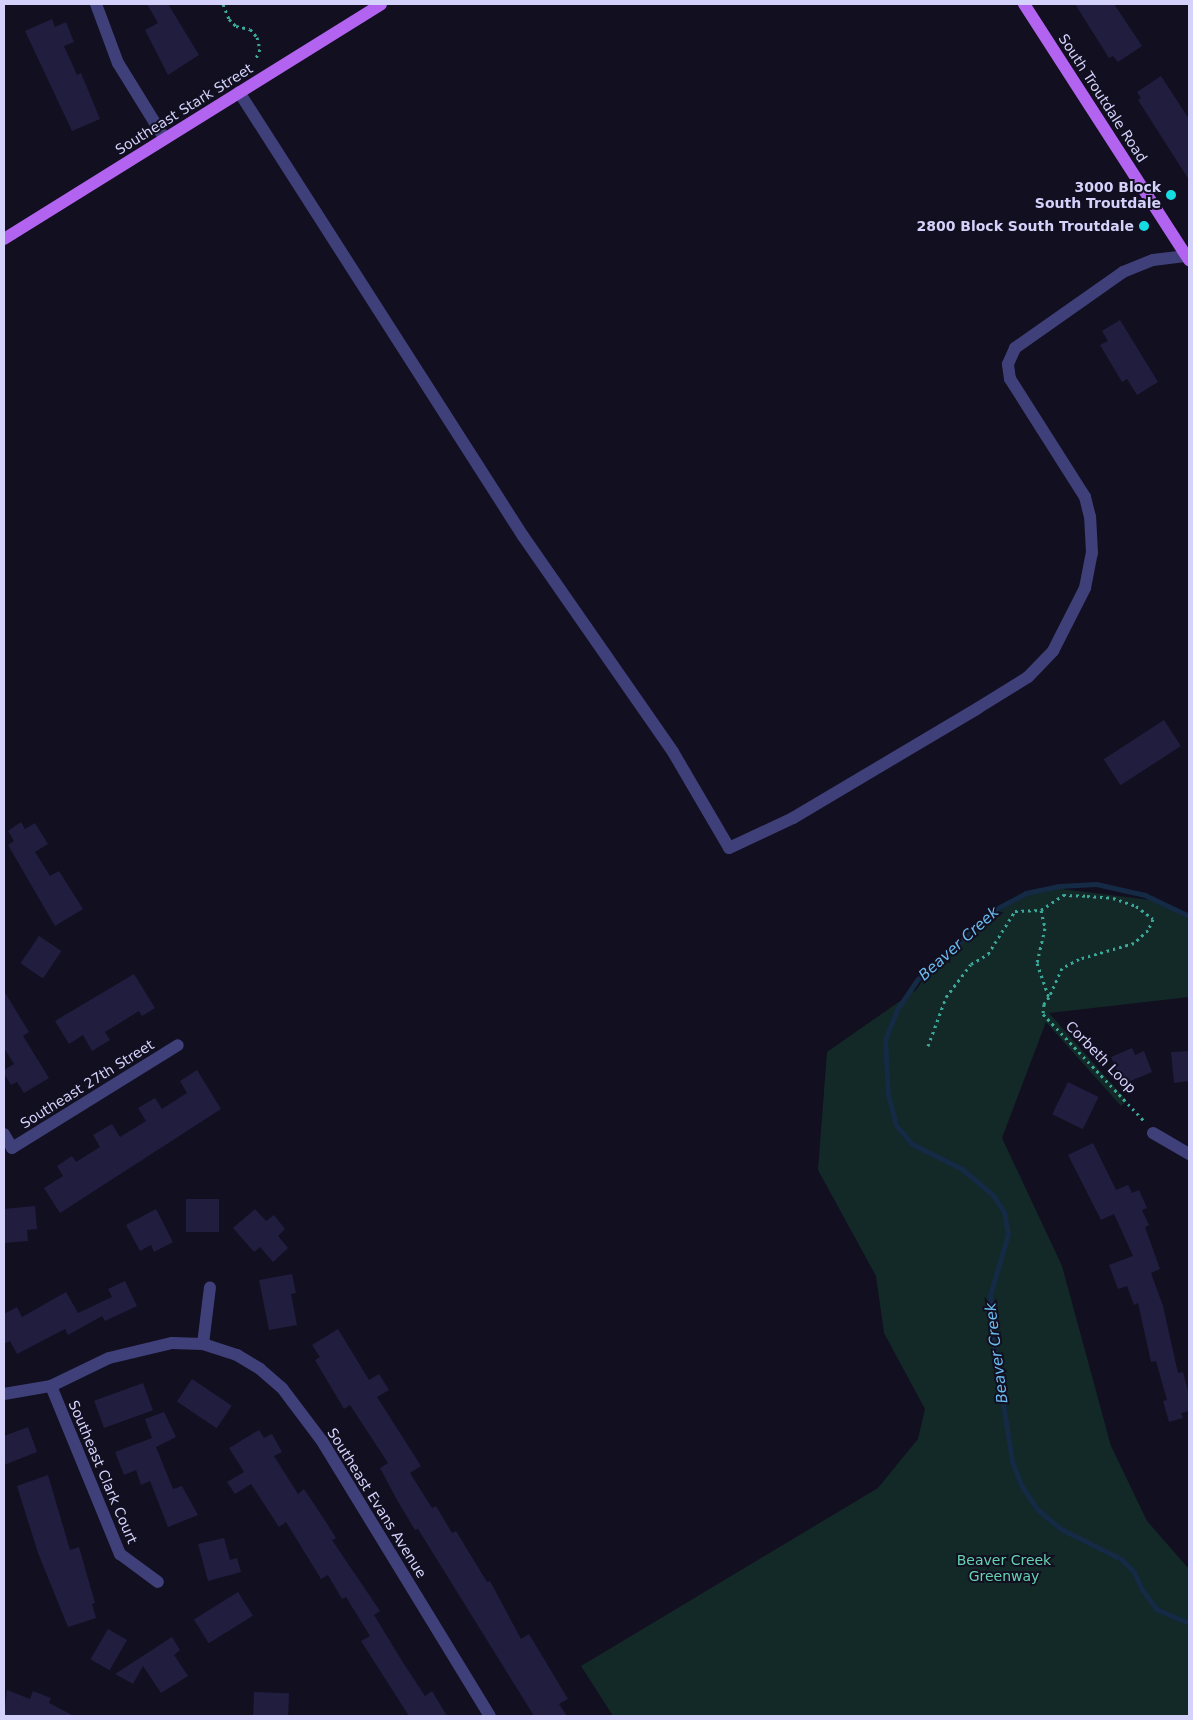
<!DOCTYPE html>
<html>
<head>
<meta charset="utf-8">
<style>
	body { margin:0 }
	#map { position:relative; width:1193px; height:1720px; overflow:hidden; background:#110f20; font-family:"DejaVu Sans",sans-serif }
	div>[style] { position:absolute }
	.green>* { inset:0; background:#132927 }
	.stream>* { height:5px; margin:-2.5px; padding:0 2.5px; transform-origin:2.5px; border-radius:2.5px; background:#142a45 }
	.building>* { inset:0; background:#211d3f; transform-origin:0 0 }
	.path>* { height:3px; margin-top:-1.5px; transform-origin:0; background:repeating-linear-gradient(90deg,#3aa799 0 2.5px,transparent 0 6.5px) }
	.minor>* { height:12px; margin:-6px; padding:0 6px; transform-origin:6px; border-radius:6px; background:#3f407a }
	.major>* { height:12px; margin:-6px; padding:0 6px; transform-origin:6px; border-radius:6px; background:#b264f0 }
	.dots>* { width:14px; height:14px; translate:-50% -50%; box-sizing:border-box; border:2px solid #110f20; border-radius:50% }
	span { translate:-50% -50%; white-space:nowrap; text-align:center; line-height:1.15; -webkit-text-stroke:4px #110f20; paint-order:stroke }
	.street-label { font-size:14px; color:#d4d2fb }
	.poi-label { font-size:14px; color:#d4d2fb; font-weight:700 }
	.right { translate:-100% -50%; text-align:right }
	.park-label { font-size:14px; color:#66d3b0 }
	.water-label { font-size:15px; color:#6abbf0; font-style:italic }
	.frame { position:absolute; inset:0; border:5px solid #d4d2fb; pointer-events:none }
</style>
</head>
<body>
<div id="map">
	<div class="green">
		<i style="clip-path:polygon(1053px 888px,1151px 900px,1189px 916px,1189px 997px,1049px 1013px,1127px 1101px,1121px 1106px,1046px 1022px,1002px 1138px,1062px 1266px,1111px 1446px,1147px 1521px,1189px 1569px,1189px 1716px,613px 1716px,581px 1666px,878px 1488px,918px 1439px,925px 1409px,884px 1333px,876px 1276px,818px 1170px,827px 1052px,916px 990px,933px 966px,1017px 897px)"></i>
	</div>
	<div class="stream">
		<i style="left:1189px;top:916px;width:49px;rotate:-154.5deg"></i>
		<i style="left:1145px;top:895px;width:50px;rotate:-167.3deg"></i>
		<i style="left:1096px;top:884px;width:37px;rotate:177deg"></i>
		<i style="left:1059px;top:886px;width:34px;rotate:168deg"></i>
		<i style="left:1026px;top:893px;width:32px;rotate:152deg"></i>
		<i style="left:998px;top:908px;width:108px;rotate:138.4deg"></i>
		<i style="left:917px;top:980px;width:36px;rotate:124deg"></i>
		<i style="left:897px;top:1010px;width:32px;rotate:112deg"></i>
		<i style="left:885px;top:1040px;width:55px;rotate:86.9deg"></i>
		<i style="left:888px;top:1095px;width:31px;rotate:75deg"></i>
		<i style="left:896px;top:1125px;width:25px;rotate:50deg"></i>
		<i style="left:912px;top:1144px;width:56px;rotate:26.6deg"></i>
		<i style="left:962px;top:1169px;width:40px;rotate:40deg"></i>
		<i style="left:993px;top:1195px;width:20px;rotate:57deg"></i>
		<i style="left:1004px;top:1212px;width:22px;rotate:80deg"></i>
		<i style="left:1008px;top:1234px;width:64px;rotate:106.4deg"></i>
		<i style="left:990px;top:1295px;width:31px;rotate:88deg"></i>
		<i style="left:991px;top:1326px;width:137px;rotate:81.2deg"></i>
		<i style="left:1012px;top:1461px;width:26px;rotate:69deg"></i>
		<i style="left:1021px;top:1485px;width:29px;rotate:56deg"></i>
		<i style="left:1037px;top:1509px;width:31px;rotate:40deg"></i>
		<i style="left:1061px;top:1529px;width:67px;rotate:26.6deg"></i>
		<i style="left:1121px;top:1559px;width:18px;rotate:45deg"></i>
		<i style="left:1134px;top:1572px;width:17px;rotate:66deg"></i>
		<i style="left:1141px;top:1588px;width:26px;rotate:54deg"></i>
		<i style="left:1156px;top:1609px;width:36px;rotate:23deg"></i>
	</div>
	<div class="building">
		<i style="clip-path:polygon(147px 4px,168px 4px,199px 55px,168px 75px,145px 30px,158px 23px)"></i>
		<i style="clip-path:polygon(1075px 4px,1114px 4px,1142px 46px,1118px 62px,1113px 56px,1109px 58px)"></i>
		<i style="clip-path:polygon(52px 19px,55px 27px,66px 22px,74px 42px,64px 46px,77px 75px,81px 73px,100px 119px,72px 131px,25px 31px)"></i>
		<i style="clip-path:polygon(1161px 76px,1189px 119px,1189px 180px,1138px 100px,1141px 98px,1137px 92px)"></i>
		<i style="clip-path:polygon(1120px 320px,1158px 382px,1137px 395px,1127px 379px,1122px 382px,1100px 345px,1108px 341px,1102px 331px)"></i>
		<i style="left:1164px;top:720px;width:31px;height:72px;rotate:57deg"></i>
		<i style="clip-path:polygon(21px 822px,25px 829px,35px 823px,48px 844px,35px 852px,50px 876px,59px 871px,83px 909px,55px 926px,8px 845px,14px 841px,8px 831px)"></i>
		<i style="left:39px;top:936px;width:27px;height:33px;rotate:34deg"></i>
		<i style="clip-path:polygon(134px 974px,155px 1008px,142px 1016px,139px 1011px,105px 1032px,110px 1040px,92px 1051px,83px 1035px,69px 1044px,55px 1021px)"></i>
		<i style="clip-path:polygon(4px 991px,29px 1032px,23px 1036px,49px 1078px,24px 1093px,17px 1082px,11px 1085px,4px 1074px,4px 1070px,14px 1064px,4px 1048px)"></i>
		<i style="clip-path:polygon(1132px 1048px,1135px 1055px,1144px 1051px,1152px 1072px,1123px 1084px,1111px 1057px)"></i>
		<i style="clip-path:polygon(1189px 1051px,1189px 1081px,1174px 1083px,1171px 1052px)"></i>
		<i style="clip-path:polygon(197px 1070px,221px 1109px,60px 1213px,44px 1188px,63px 1176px,57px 1166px,72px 1156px,76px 1162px,100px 1147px,93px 1135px,112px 1124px,120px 1137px,146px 1121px,138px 1108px,155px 1098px,162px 1109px,187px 1093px,180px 1081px)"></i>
		<i style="left:1068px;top:1082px;width:34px;height:36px;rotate:26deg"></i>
		<i style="clip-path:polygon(1093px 1143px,1116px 1190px,1128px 1185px,1132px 1193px,1139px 1190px,1147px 1208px,1142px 1210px,1149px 1225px,1145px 1227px,1160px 1269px,1151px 1273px,1163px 1306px,1178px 1373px,1183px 1372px,1189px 1395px,1189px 1411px,1181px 1413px,1183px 1418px,1169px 1422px,1163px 1401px,1167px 1400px,1156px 1361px,1151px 1362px,1138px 1303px,1134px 1305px,1127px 1286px,1118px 1289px,1109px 1265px,1133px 1256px,1114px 1214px,1101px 1220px,1068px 1155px)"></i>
		<i style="left:186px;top:1199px;width:33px;height:33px"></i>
		<i style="clip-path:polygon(35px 1206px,37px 1229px,27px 1230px,28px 1241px,4px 1243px,4px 1209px)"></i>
		<i style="clip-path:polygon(156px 1209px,173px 1242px,154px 1252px,151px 1245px,140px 1251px,126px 1225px)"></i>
		<i style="clip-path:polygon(255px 1209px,266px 1221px,274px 1215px,285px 1229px,278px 1236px,288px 1248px,273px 1262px,260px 1247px,254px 1252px,233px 1228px)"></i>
		<i style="clip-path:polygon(292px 1274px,296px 1293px,291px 1294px,297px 1325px,269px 1330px,259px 1280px)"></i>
		<i style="clip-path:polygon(125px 1281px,137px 1306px,105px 1321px,102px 1316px,68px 1335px,65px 1329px,17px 1354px,10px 1341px,4px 1344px,4px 1314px,17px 1307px,22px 1317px,66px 1292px,78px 1313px,112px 1297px,108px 1289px)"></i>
		<i style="clip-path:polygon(338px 1329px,369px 1380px,379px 1374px,389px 1390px,377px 1397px,421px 1466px,410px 1473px,432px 1508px,436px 1506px,452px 1533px,456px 1531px,487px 1582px,490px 1581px,521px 1639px,529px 1634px,568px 1699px,559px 1704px,567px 1716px,534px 1716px,418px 1529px,415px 1530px,397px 1500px,380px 1468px,388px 1463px,350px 1405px,344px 1409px,315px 1360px,320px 1357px,312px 1345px)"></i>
		<i style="left:192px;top:1379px;width:48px;height:27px;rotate:34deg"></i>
		<i style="left:143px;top:1383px;width:29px;height:52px;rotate:70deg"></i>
		<i style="clip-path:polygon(164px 1412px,176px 1437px,156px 1447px,173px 1489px,182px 1486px,198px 1515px,168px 1527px,150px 1481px,141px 1485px,136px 1470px,124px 1475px,115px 1452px,152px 1438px,145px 1419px)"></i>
		<i style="clip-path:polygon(28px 1427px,37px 1452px,4px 1465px,4px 1436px)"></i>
		<i style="clip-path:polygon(259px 1430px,264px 1438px,272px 1434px,282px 1452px,274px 1456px,298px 1494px,304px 1489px,324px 1519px,336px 1538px,332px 1540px,380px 1611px,374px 1615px,402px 1661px,425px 1696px,432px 1691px,447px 1716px,409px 1716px,361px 1641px,370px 1636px,346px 1597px,342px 1599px,328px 1575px,321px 1579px,286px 1522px,279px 1527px,251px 1484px,235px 1494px,227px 1482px,244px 1472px,229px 1448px)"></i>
		<i style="clip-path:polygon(48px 1475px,70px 1550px,79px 1547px,95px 1603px,92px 1604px,96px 1618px,68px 1627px,38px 1553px,17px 1486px)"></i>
		<i style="clip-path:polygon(224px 1538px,230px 1560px,237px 1558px,241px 1572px,208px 1581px,198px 1544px)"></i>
		<i style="left:238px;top:1592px;width:28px;height:52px;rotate:58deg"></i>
		<i style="left:108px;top:1629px;width:22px;height:35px;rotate:30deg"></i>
		<i style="clip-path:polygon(172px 1637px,180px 1650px,174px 1655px,188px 1676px,161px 1693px,143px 1666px,133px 1684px,115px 1674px)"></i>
		<i style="clip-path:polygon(7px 1690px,30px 1699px,33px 1691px,51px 1698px,49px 1703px,74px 1716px,4px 1716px)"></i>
		<i style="left:254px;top:1692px;width:35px;height:24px;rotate:2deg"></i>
	</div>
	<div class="path">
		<i style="left:223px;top:4px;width:16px;rotate:68deg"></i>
		<i style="left:229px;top:19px;width:10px;rotate:45deg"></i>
		<i style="left:236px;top:26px;width:14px;rotate:12deg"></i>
		<i style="left:250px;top:29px;width:11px;rotate:49deg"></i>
		<i style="left:257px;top:37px;width:12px;rotate:76deg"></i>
		<i style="left:260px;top:49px;width:10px;rotate:114deg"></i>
		<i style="left:1041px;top:910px;width:18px;rotate:77deg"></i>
		<i style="left:1045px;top:928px;width:36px;rotate:103deg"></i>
		<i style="left:1037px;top:963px;width:36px;rotate:71deg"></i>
		<i style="left:1049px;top:997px;width:9px;rotate:126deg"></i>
		<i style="left:1044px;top:1004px;width:10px;rotate:96deg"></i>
		<i style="left:1043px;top:1014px;width:149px;rotate:46.6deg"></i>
		<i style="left:928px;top:1046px;width:52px;rotate:-69.8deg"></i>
		<i style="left:946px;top:997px;width:41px;rotate:-52.9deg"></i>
		<i style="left:971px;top:964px;width:20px;rotate:-30deg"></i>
		<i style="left:988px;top:954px;width:51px;rotate:-57.9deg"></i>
		<i style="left:1015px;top:911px;width:26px;rotate:-2deg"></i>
		<i style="left:1041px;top:910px;width:27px;rotate:-34deg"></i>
		<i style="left:1063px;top:895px;width:24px;rotate:2deg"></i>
		<i style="left:1087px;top:896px;width:26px;rotate:4deg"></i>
		<i style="left:1113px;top:898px;width:24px;rotate:19deg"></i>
		<i style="left:1136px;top:906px;width:21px;rotate:37deg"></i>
		<i style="left:1153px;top:919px;width:12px;rotate:114deg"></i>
		<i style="left:1148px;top:930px;width:19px;rotate:137deg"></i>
		<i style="left:1134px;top:943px;width:57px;rotate:163.8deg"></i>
		<i style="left:1079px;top:959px;width:19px;rotate:152deg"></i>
		<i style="left:1062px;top:968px;width:32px;rotate:114deg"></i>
	</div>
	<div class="minor">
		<i style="left:96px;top:4px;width:63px;rotate:69.6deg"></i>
		<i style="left:118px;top:63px;width:89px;rotate:58.3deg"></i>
		<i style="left:239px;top:92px;width:527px;rotate:57.4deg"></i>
		<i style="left:523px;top:536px;width:263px;rotate:55.2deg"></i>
		<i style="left:673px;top:752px;width:111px;rotate:59.7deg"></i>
		<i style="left:729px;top:848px;width:71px;rotate:-25.1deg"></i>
		<i style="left:793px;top:818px;width:215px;rotate:-30.7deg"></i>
		<i style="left:978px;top:708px;width:59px;rotate:-31.8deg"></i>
		<i style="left:1028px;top:677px;width:36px;rotate:-46deg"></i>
		<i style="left:1053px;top:651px;width:71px;rotate:-63.1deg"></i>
		<i style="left:1085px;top:588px;width:36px;rotate:-79deg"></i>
		<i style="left:1092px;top:553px;width:36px;rotate:-93deg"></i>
		<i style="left:1090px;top:517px;width:21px;rotate:-104deg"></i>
		<i style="left:1085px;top:497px;width:140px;rotate:-122.4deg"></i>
		<i style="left:1010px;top:379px;width:15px;rotate:-98deg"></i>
		<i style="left:1008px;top:364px;width:17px;rotate:-66deg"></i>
		<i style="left:1015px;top:348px;width:132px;rotate:-35.1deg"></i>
		<i style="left:1123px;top:272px;width:32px;rotate:-22deg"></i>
		<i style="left:1153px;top:260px;width:34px;rotate:-7deg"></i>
		<i style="left:1153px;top:1133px;width:42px;rotate:30.3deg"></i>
		<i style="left:4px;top:1134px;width:16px;rotate:60deg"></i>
		<i style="left:12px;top:1148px;width:195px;rotate:-31.8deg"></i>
		<i style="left:203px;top:1344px;width:57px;rotate:-83deg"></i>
		<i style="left:51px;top:1386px;width:182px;rotate:67.7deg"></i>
		<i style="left:120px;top:1554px;width:47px;rotate:36.4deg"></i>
		<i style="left:4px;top:1394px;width:48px;rotate:-9.7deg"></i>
		<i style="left:51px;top:1386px;width:64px;rotate:-25.8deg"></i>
		<i style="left:109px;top:1358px;width:65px;rotate:-13.4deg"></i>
		<i style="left:172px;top:1343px;width:31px;rotate:2deg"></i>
		<i style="left:203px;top:1344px;width:36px;rotate:18deg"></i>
		<i style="left:237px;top:1355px;width:27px;rotate:31deg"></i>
		<i style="left:260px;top:1369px;width:29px;rotate:41deg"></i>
		<i style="left:282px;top:1388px;width:66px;rotate:53deg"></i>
		<i style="left:322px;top:1441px;width:322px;rotate:58.6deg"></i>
	</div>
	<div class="major">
		<i style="left:1024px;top:4px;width:305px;rotate:57.2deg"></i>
		<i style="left:4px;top:239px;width:444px;rotate:-31.9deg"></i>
	</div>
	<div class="dots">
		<i style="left:1171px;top:195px;background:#16dce2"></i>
		<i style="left:1144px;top:226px;background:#16dce2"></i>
	</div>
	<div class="street-label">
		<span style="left:1103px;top:98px;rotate:57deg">South Troutdale Road</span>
		<span style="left:184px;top:109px;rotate:-32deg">Southeast Stark Street</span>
		<span style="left:1101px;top:1057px;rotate:46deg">Corbeth Loop</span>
		<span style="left:87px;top:1084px;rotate:-32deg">Southeast 27th Street</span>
		<span style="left:103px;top:1472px;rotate:67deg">Southeast Clark Court</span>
		<span style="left:377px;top:1503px;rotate:58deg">Southeast Evans Avenue</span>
	</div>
	<div class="poi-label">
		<span class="right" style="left:1161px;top:195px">3000 Block<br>South Troutdale</span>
		<span class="right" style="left:1134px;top:226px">2800 Block South Troutdale</span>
	</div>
	<div class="park-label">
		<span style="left:1004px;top:1568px">Beaver Creek<br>Greenway</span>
	</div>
	<div class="water-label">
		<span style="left:959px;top:944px;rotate:-42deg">Beaver Creek</span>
		<span style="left:997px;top:1353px;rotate:-97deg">Beaver Creek</span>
	</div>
	<div class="frame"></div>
</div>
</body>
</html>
